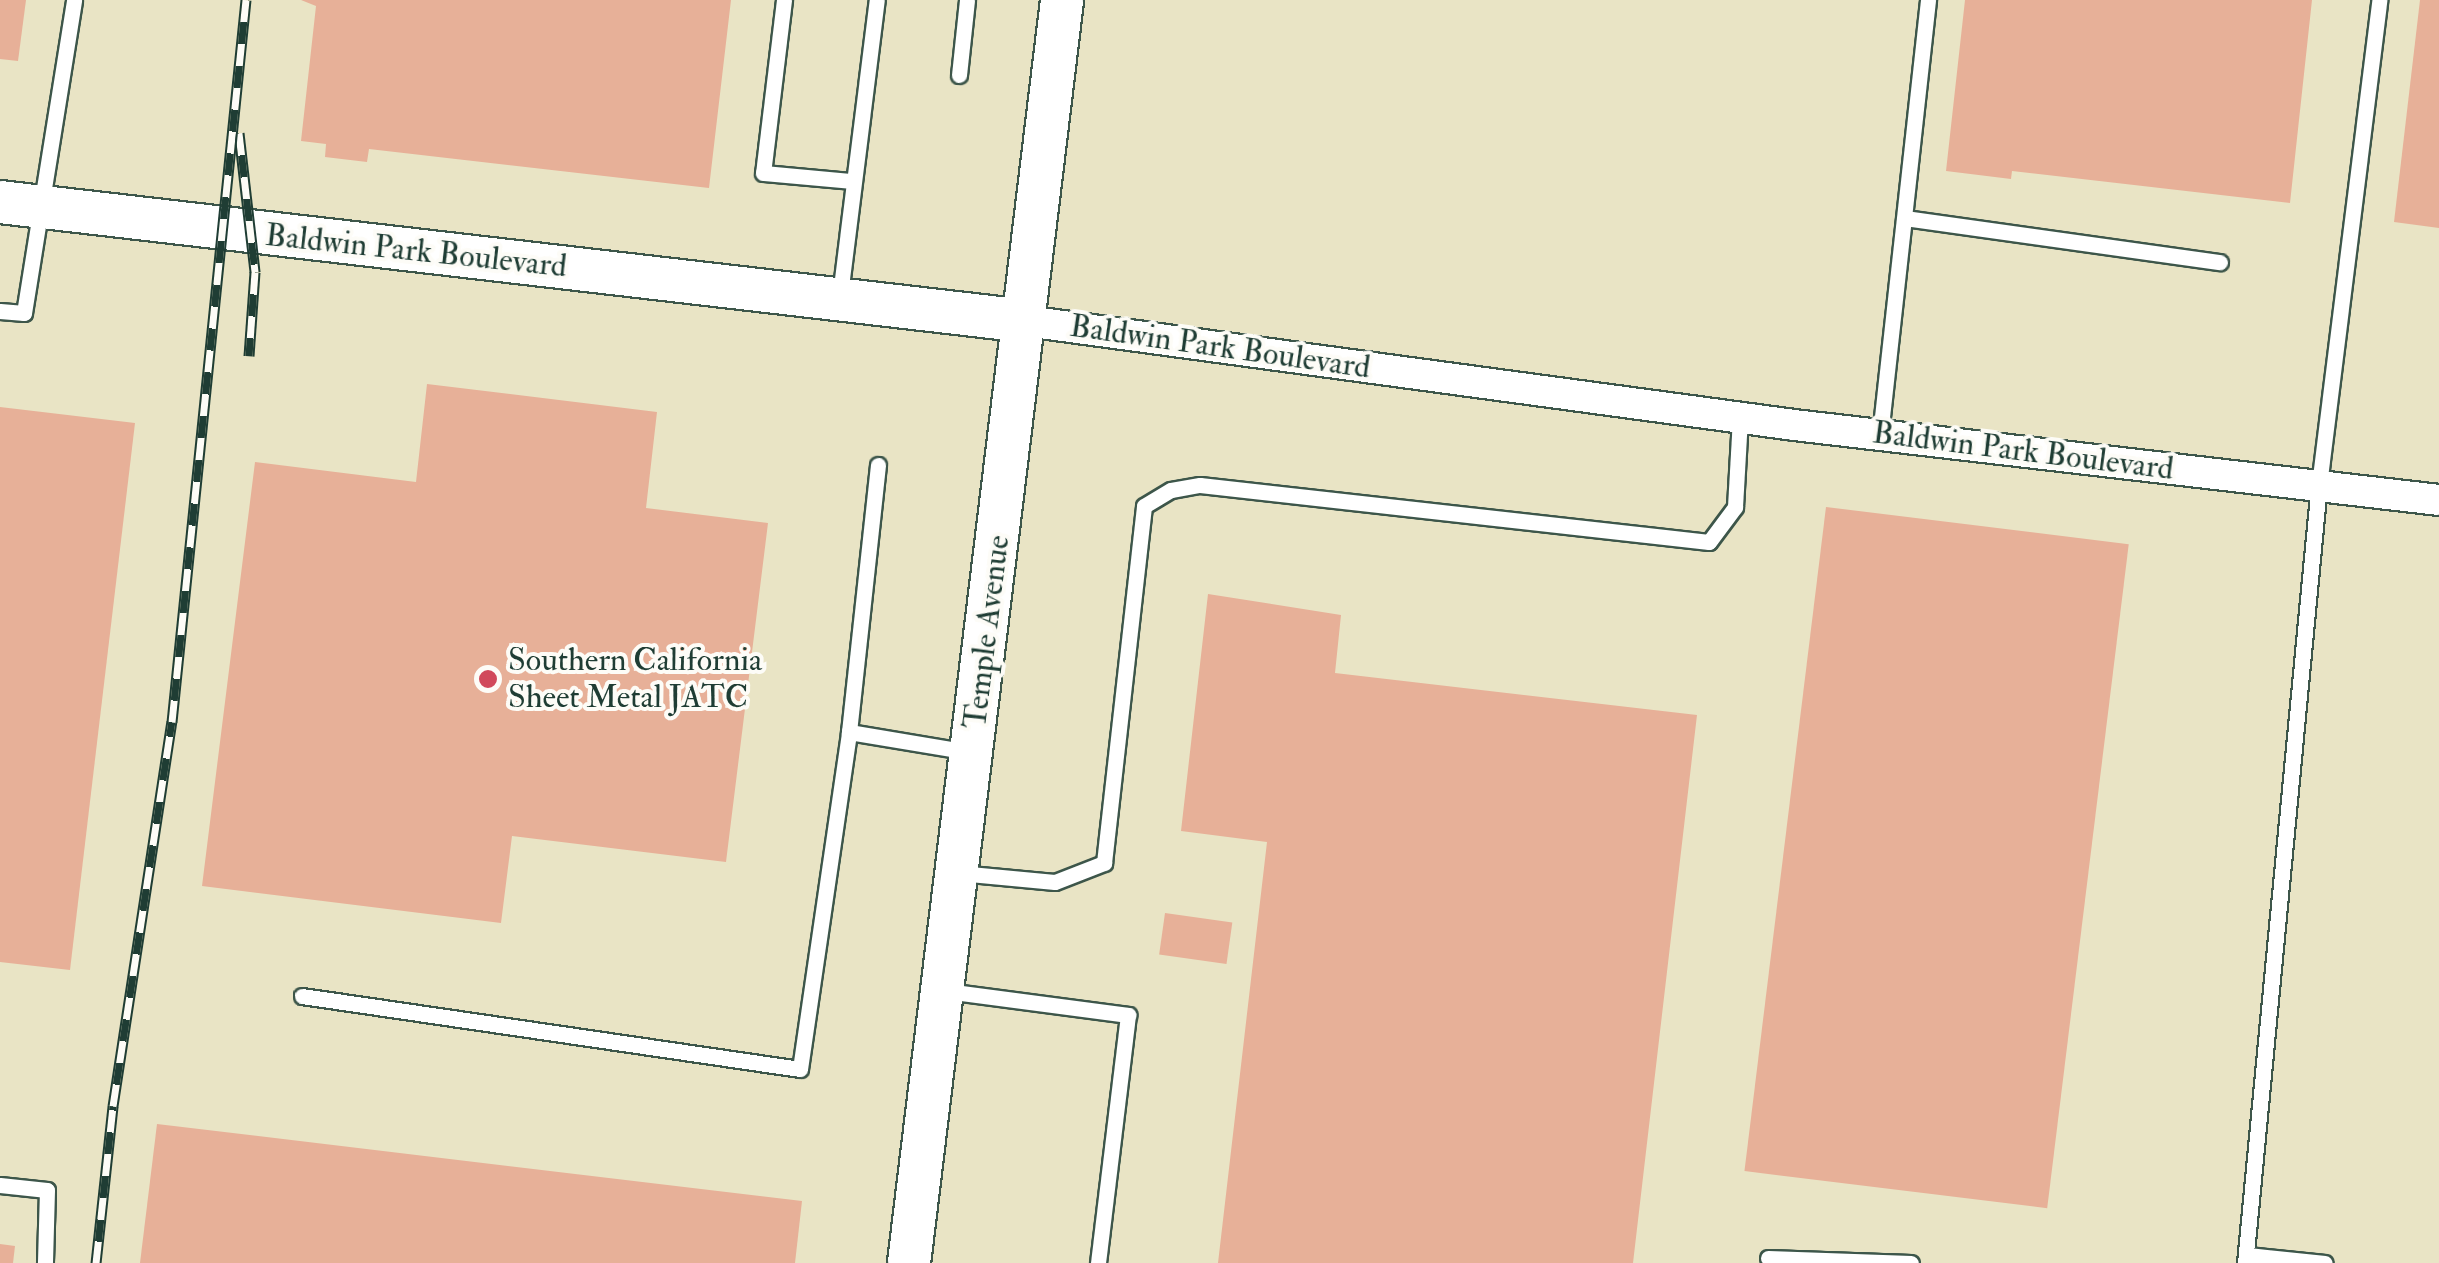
<!DOCTYPE html>
<html>
<head>
<meta charset="utf-8">
<style>
	body { margin:0 }
	#map { position:relative; width:2439px; height:1263px; overflow:hidden; background:#e9e4c5; font-family:"IM FELL Double Pica",serif }
	div>[style] { position:absolute }
	.building>* { inset:0; background:#e7b098; transform-origin:0 0 }
	.roads { filter:drop-shadow(2px 0 #3d564a) drop-shadow(-2px 0 #3d564a) drop-shadow(0 2px #3d564a) drop-shadow(0 -2px #3d564a) }
	.lane>* { height:15px; margin:-7.5px; padding:0 7.5px; transform-origin:7.5px; border-radius:7.5px; background:#fff }
	.street>* { height:30px; margin:-15px; padding:0 15px; transform-origin:15px; border-radius:15px; background:#fff }
	.secondary>* { height:42px; margin:-21px; padding:0 21px; transform-origin:21px; border-radius:21px; background:#fff }
	.rail>* { height:11px; margin-top:-5.5px; transform-origin:0; background:repeating-linear-gradient(90deg,#fdfcf7 0 22px,#1f3d34 0 44px); box-sizing:border-box; border-block:2px solid #1f3d34 }
	.dots>* { width:28px; height:28px; translate:-50% -50%; box-sizing:border-box; border:5px solid #fdfcf7; border-radius:50% }
	span { translate:-50% -50%; white-space:nowrap; text-align:center; line-height:1.15; -webkit-text-stroke:8px #fdfcf7; paint-order:stroke }
	.street-label { font-size:32px; color:#1f3d34 }
	.poi-label { font-size:32px; color:#1f3d34 }
	.left { translate:0 -50%; text-align:left }
</style>
</head>
<body>
<div id="map">
	<div class="building">
		<i style="clip-path:polygon(0 0,26px 0,18px 61px,0 59px)"></i>
		<i style="clip-path:polygon(301px 0,731px 0,709px 188px,369px 149px,367px 162px,325px 157px,326px 144px,301px 141px,316px 6px)"></i>
		<i style="clip-path:polygon(1965px 0,2312px 0,2290px 203px,2012px 171px,2011px 179px,1946px 171px)"></i>
		<i style="clip-path:polygon(2420px 0,2439px 0,2439px 228px,2394px 222px)"></i>
		<i style="clip-path:polygon(427px 384px,657px 412px,646px 508px,768px 523px,726px 862px,512px 836px,501px 923px,202px 886px,255px 462px,416px 482px)"></i>
		<i style="clip-path:polygon(0 407px,135px 423px,70px 970px,0 962px)"></i>
		<i style="left:1826px;top:507px;width:305px;height:669px;rotate:7deg"></i>
		<i style="clip-path:polygon(1208px 594px,1341px 615px,1335px 673px,1697px 715px,1633px 1263px,1218px 1263px,1267px 842px,1181px 831px)"></i>
		<i style="left:1165px;top:913px;width:68px;height:42px;rotate:8deg"></i>
		<i style="clip-path:polygon(157px 1124px,802px 1201px,795px 1263px,140px 1263px)"></i>
		<i style="clip-path:polygon(0 1244px,15px 1246px,13px 1263px,0 1263px)"></i>
	</div>
	<div class="roads">
		<div class="lane">
			<i style="left:784px;top:0;width:174px;rotate:96.9deg"></i>
			<i style="left:763px;top:173px;width:88px;rotate:5.2deg"></i>
			<i style="left:959px;top:75px;width:75px;rotate:-83.9deg"></i>
			<i style="left:1905px;top:218px;width:318px;rotate:8deg"></i>
			<i style="left:840px;top:295px;width:297px;rotate:-82.9deg"></i>
			<i style="left:0;top:311px;width:24px;rotate:5deg"></i>
			<i style="left:24px;top:313px;width:317px;rotate:-80.9deg"></i>
			<i style="left:1880px;top:435px;width:438px;rotate:-83.7deg"></i>
			<i style="left:878px;top:465px;width:269px;rotate:96.2deg"></i>
			<i style="left:849px;top:732px;width:121px;rotate:9.5deg"></i>
			<i style="left:959px;top:873px;width:96px;rotate:5.4deg"></i>
			<i style="left:1055px;top:882px;width:53px;rotate:-21.2deg"></i>
			<i style="left:1104px;top:863px;width:359px;rotate:-83.6deg"></i>
			<i style="left:1144px;top:506px;width:31px;rotate:-31deg"></i>
			<i style="left:1171px;top:490px;width:29px;rotate:-10deg"></i>
			<i style="left:1200px;top:485px;width:512px;rotate:6.39deg"></i>
			<i style="left:1709px;top:542px;width:44px;rotate:-53.4deg"></i>
			<i style="left:1735px;top:507px;width:90px;rotate:-86.8deg"></i>
			<i style="left:946px;top:991px;width:184px;rotate:7.5deg"></i>
			<i style="left:1128px;top:1015px;width:250px;rotate:96.9deg"></i>
			<i style="left:302px;top:996px;width:503px;rotate:8.34deg"></i>
			<i style="left:800px;top:1069px;width:341px;rotate:-81.7deg"></i>
			<i style="left:0;top:1185px;width:47px;rotate:6.1deg"></i>
			<i style="left:47px;top:1190px;width:73px;rotate:91.6deg"></i>
			<i style="left:2248px;top:1255px;width:77px;rotate:5.9deg"></i>
			<i style="left:1768px;top:1258px;width:143px;rotate:2deg"></i>
			<i style="left:2245px;top:1263px;width:782px;rotate:-84.57deg"></i>
			<i style="left:2319px;top:485px;width:489px;rotate:-82.9deg"></i>
		</div>
		<div class="street">
			<i style="left:1026px;top:321px;width:775px;rotate:7.71deg"></i>
			<i style="left:1794px;top:425px;width:649px;rotate:6.63deg"></i>
		</div>
		<div class="secondary">
			<i style="left:0;top:202px;width:1033px;rotate:6.62deg"></i>
			<i style="left:909px;top:1263px;width:1272px;rotate:-83.09deg"></i>
		</div>
	</div>
	<div class="rail">
		<i style="left:239px;top:133px;width:140px;rotate:83.4deg"></i>
		<i style="left:255px;top:272px;width:84px;rotate:94.1deg"></i>
		<i style="left:96px;top:1263px;width:158px;rotate:-83.8deg"></i>
		<i style="left:113px;top:1106px;width:389px;rotate:-81.3deg"></i>
		<i style="left:172px;top:722px;width:726px;rotate:-84.15deg"></i>
	</div>
	<div class="dots">
		<i style="left:488px;top:679px;background:#d1495b"></i>
	</div>
	<div class="street-label">
		<span style="left:416px;top:251px;rotate:6deg">Baldwin Park Boulevard</span>
		<span style="left:1220px;top:347px;rotate:8deg">Baldwin Park Boulevard</span>
		<span style="left:2023px;top:451px;rotate:7deg">Baldwin Park Boulevard</span>
		<span style="left:987px;top:632px;rotate:-83deg">Temple Avenue</span>
	</div>
	<div class="poi-label">
		<span class="left" style="left:508px;top:679px">Southern California<br>Sheet Metal JATC</span>
	</div>
</div>
</body>
</html>
